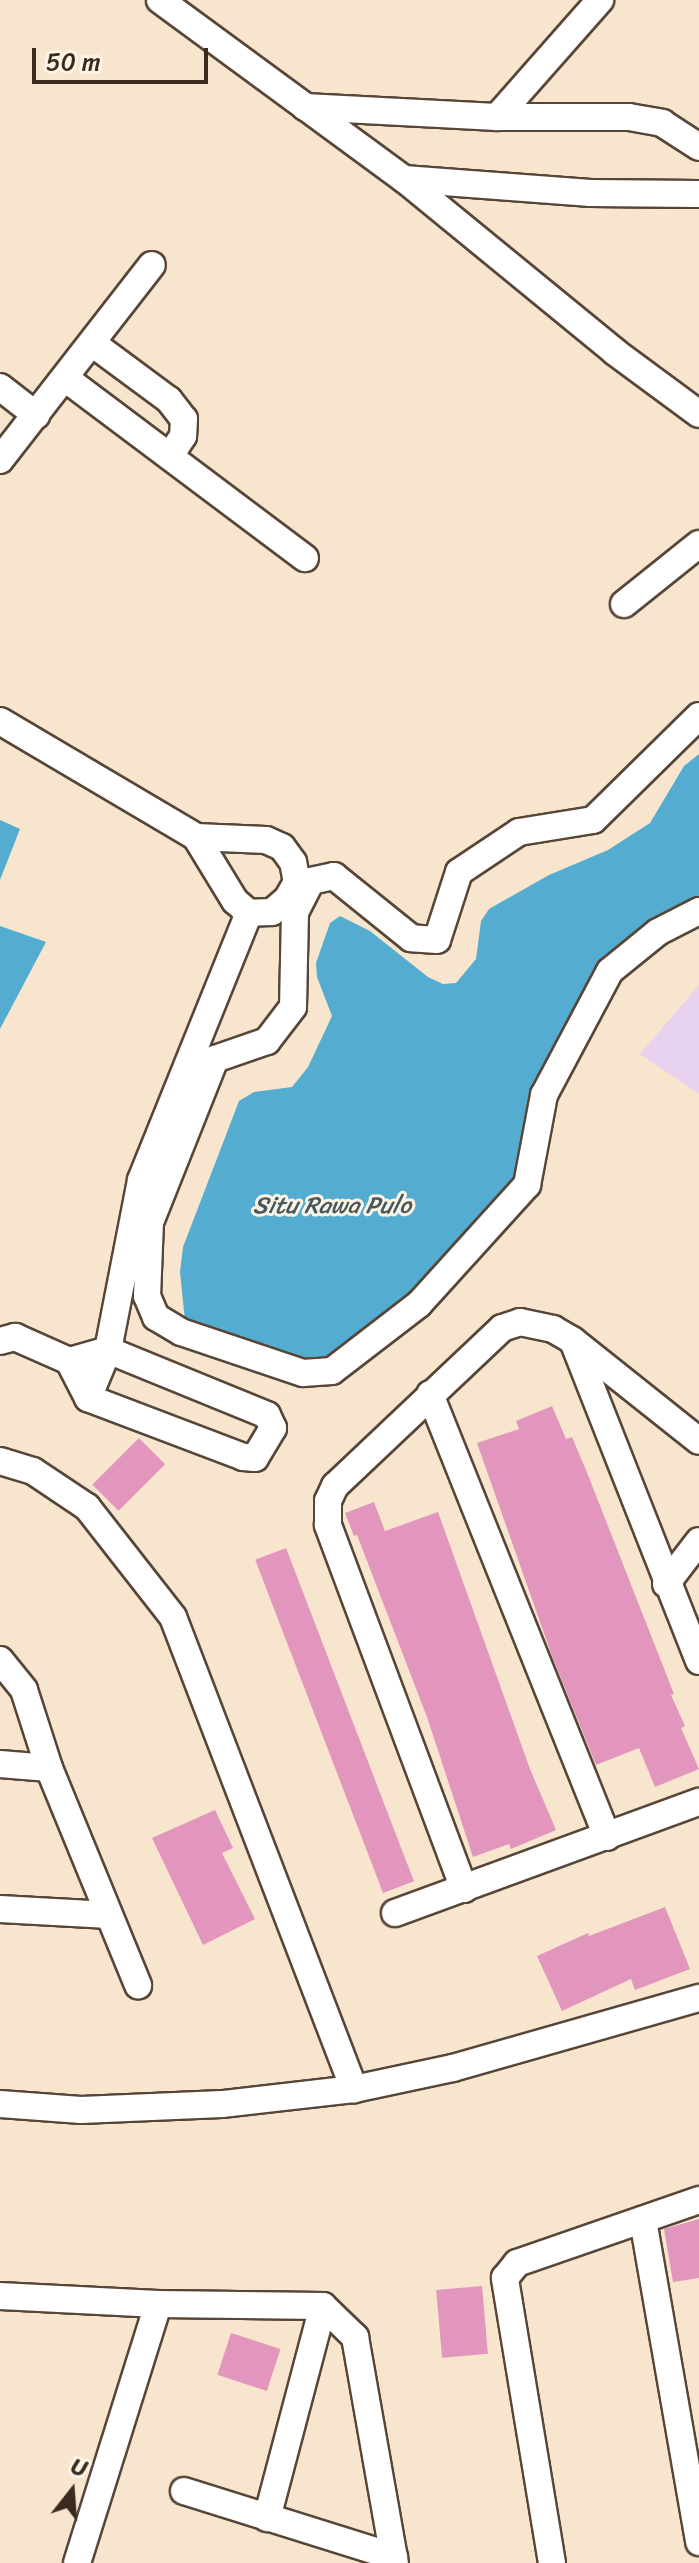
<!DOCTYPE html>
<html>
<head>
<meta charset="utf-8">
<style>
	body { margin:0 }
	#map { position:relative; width:699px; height:2563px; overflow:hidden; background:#f7e6cd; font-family:Sriracha,sans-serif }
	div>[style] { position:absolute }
	.built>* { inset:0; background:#e7d2ef }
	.water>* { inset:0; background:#54add1 }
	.building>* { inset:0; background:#e295bd; transform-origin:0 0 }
	.roads { filter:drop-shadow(2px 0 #574638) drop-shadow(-2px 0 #574638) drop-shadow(0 2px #574638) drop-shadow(0 -2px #574638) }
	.minor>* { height:26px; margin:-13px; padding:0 13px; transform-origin:13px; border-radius:13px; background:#fff }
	span { translate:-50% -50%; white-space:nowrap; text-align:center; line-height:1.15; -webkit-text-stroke:6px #fcf5e5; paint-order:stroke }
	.water-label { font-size:24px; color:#44585d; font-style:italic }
	.north { position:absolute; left:32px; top:2451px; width:80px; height:80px; -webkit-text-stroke:6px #fcf5e5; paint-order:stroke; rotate:17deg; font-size:22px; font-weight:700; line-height:32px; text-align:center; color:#3b2a1e }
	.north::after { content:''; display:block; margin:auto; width:28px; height:36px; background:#3b2a1e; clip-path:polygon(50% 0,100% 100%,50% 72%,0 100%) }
	.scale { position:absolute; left:32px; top:48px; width:176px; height:36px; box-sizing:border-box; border:4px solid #3b2a1e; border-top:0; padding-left:10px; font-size:24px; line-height:28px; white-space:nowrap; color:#3b2a1e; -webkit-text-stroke:6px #fcf5e5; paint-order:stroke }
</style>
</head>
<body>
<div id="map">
	<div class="built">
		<i style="clip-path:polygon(699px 985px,699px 1094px,640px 1054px)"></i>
	</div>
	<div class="water">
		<i style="clip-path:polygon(699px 754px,699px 905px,609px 967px,518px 1193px,340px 1361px,313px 1365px,185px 1321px,180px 1272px,183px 1247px,239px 1101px,254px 1092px,292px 1087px,308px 1067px,332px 1016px,317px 977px,316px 963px,330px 923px,340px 916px,370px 931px,428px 977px,443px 984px,456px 983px,476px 959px,481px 921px,489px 909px,549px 875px,608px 850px,650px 823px,684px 766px)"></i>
		<i style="clip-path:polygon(0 820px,20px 829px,0 880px)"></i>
		<i style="clip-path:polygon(0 926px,46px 942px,0 1029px)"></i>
	</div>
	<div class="building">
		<i style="clip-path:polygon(552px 1406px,566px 1439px,572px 1437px,586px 1470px,674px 1694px,671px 1695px,685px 1726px,681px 1728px,699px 1769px,655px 1787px,639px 1748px,596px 1765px,552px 1656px,477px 1443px,519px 1429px,516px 1421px)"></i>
		<i style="left:139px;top:1438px;width:37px;height:66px;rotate:45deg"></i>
		<i style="clip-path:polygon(374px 1502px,385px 1531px,438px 1512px,530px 1769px,556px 1830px,511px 1849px,509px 1844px,473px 1857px,427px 1717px,357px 1535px,354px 1536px,345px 1513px)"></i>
		<i style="left:286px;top:1548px;width:357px;height:33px;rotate:69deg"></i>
		<i style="clip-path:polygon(215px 1810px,233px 1848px,222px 1853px,255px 1919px,203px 1945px,152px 1838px)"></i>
		<i style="clip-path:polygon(665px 1907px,690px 1969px,635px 1990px,631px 1979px,562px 2011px,537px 1956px,588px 1933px,589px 1936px)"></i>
		<i style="clip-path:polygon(699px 2219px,699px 2278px,673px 2282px,664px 2229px)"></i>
		<i style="left:482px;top:2286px;width:68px;height:46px;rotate:85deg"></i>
		<i style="left:231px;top:2333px;width:52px;height:44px;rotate:18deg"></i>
	</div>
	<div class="roads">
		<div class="minor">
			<i style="left:160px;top:0;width:303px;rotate:36.3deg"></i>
			<i style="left:404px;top:179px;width:273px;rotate:39.3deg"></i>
			<i style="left:615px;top:352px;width:104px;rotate:36.4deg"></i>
			<i style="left:305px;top:107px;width:192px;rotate:3deg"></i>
			<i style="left:497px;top:117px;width:132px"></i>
			<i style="left:629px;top:117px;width:34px;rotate:10deg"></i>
			<i style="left:662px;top:123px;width:44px;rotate:33deg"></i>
			<i style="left:497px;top:117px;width:156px;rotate:-48.6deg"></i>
			<i style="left:404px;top:179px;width:187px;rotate:4.3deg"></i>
			<i style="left:590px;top:193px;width:109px;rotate:0.5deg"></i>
			<i style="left:92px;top:343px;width:96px;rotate:36.5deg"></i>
			<i style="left:169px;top:400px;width:24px;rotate:52deg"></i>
			<i style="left:184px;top:419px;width:17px;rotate:93deg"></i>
			<i style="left:183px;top:436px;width:24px;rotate:123deg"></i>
			<i style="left:65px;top:378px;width:300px;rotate:36.9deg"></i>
			<i style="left:0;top:387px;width:46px;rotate:37.9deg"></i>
			<i style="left:0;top:460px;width:247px;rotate:-52.1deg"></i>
			<i style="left:624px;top:604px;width:96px;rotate:-38.7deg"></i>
			<i style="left:699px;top:716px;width:148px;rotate:135.5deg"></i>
			<i style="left:593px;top:820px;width:75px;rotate:170.8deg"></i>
			<i style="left:519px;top:832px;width:72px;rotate:146.3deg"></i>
			<i style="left:459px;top:872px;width:71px;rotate:107.9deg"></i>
			<i style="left:437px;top:940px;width:26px;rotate:-176deg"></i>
			<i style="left:411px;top:938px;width:99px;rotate:-141.2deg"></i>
			<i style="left:334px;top:876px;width:24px;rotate:168deg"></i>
			<i style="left:311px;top:881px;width:35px;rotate:117deg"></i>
			<i style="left:295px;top:912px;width:95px;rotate:91.2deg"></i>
			<i style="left:293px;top:1007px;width:43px;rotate:127.4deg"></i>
			<i style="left:267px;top:1041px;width:55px;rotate:160.9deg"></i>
			<i style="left:215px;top:1059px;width:175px;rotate:111.7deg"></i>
			<i style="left:150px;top:1222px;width:74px;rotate:92.3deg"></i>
			<i style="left:147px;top:1296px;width:23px;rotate:67deg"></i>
			<i style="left:156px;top:1317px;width:29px;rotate:31deg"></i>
			<i style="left:181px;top:1332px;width:129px;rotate:18.6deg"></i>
			<i style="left:303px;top:1373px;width:29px;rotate:-4deg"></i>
			<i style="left:332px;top:1371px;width:110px;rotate:-37.6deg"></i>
			<i style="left:419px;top:1304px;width:161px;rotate:-47.8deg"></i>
			<i style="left:527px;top:1185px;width:92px;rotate:-79.3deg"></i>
			<i style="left:544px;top:1095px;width:140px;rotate:-62deg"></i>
			<i style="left:610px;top:971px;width:62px;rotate:-39.1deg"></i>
			<i style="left:658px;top:932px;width:46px;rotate:-27.1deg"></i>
			<i style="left:0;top:721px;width:228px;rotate:30.6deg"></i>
			<i style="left:196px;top:837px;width:70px;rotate:2.5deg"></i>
			<i style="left:266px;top:840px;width:17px;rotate:24deg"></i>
			<i style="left:282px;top:847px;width:19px;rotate:54deg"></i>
			<i style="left:293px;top:862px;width:20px;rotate:79deg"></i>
			<i style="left:297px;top:882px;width:20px;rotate:120deg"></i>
			<i style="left:287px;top:899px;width:20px;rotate:139deg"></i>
			<i style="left:272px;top:912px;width:23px;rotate:178deg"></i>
			<i style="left:249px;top:913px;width:18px;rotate:-139deg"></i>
			<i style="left:235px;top:901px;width:75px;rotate:-121.4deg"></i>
			<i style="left:0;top:1341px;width:16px;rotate:-15deg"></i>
			<i style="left:15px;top:1337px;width:59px;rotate:24deg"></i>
			<i style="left:69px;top:1361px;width:42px;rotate:62.8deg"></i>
			<i style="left:88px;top:1398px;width:166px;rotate:20.8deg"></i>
			<i style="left:243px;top:1457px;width:12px;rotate:5deg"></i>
			<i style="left:255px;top:1458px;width:35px;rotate:-59deg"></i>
			<i style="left:273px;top:1428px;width:14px;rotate:-115deg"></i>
			<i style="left:267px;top:1415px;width:172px;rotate:-157.8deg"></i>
			<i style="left:108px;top:1350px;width:41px;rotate:164.2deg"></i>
			<i style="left:573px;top:1341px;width:344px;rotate:68.5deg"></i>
			<i style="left:430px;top:1394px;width:477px;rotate:68.2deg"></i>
			<i style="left:88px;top:1398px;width:52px;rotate:-67.4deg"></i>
			<i style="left:108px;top:1350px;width:173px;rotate:-79deg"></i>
			<i style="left:141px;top:1180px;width:288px;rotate:-68deg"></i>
			<i style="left:0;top:1461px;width:34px;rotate:17deg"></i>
			<i style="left:33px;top:1471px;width:65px;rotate:33.7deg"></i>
			<i style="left:87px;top:1507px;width:140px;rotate:52deg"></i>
			<i style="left:173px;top:1617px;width:506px;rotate:69.02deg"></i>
			<i style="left:354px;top:2089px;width:133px;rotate:173.5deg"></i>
			<i style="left:222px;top:2104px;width:141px;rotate:177.6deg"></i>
			<i style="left:81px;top:2110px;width:81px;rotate:-175.8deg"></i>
			<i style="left:666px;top:1584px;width:54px;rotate:-52.5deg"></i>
			<i style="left:0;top:1660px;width:38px;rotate:51deg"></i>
			<i style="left:24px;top:1690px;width:82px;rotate:72.2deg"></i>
			<i style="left:49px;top:1768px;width:235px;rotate:67.7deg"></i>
			<i style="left:0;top:1764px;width:49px;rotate:4.7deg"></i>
			<i style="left:464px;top:1889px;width:389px;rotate:-110.5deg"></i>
			<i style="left:328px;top:1525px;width:24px;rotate:-90deg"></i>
			<i style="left:328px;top:1501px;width:17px;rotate:-65deg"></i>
			<i style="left:335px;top:1486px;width:230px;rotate:-43.4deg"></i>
			<i style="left:502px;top:1328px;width:19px;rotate:-18deg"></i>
			<i style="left:520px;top:1322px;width:34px;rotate:12deg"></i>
			<i style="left:553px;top:1329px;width:22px;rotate:30deg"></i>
			<i style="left:572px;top:1340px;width:162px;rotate:38.5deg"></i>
			<i style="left:0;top:1909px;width:109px;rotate:3.2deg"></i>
			<i style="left:395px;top:1913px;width:324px;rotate:-20.1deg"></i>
			<i style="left:354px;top:2089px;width:101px;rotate:-12deg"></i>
			<i style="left:453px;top:2068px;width:256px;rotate:-15.9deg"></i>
			<i style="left:643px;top:2220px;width:327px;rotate:80.1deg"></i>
			<i style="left:0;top:2296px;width:158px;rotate:2.9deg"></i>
			<i style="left:158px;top:2304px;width:165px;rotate:0.7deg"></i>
			<i style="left:323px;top:2306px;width:45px;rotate:44.1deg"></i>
			<i style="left:355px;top:2337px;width:230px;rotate:80deg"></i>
			<i style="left:184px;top:2491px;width:220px;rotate:17.4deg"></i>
			<i style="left:267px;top:2518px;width:219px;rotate:-75.2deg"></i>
			<i style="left:77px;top:2563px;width:271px;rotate:-72.6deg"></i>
			<i style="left:552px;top:2563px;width:289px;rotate:-99.4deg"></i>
			<i style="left:505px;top:2278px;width:19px;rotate:-51deg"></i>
			<i style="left:517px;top:2263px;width:193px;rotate:-19.1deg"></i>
		</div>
	</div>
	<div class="water-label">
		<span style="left:332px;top:1206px">Situ Rawa Pulo</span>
	</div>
	<div class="north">U</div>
	<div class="scale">50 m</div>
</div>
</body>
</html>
